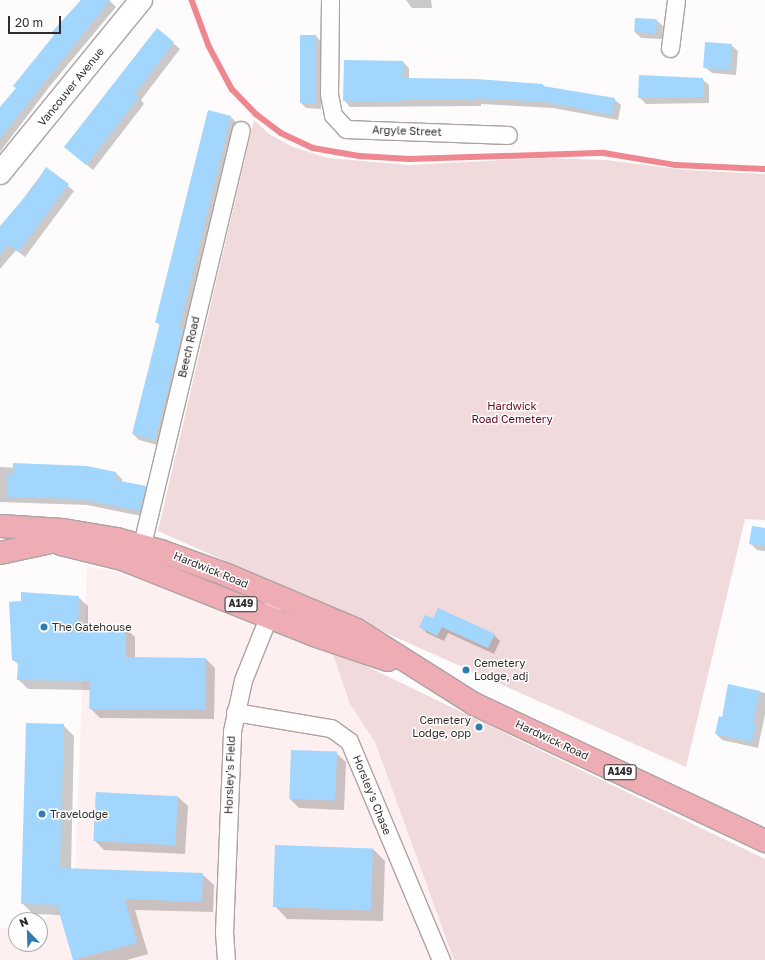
<!DOCTYPE html>
<html>
<head>
<meta charset="utf-8">
<style>
	body { margin:0 }
	#map { position:relative; width:765px; height:960px; overflow:hidden; background:#fdfbfb; font-family:"Golos Text",sans-serif }
	div>[style] { position:absolute }
	.built>* { inset:0; background:#fef0f1 }
	.green>* { inset:0; background:#f1dadb }
	.shadow>* { inset:0; background:#0003 }
	.stream>* { height:5.5px; margin:-2.75px; padding:0 2.75px; transform-origin:2.75px; border-radius:2.75px; background:#ef8791 }
	.building>* { inset:0; background:#a2d6fd; transform-origin:0 0 }
	.roads { filter:drop-shadow(1px 0 #aea2a2) drop-shadow(-1px 0 #aea2a2) drop-shadow(0 1px #aea2a2) drop-shadow(0 -1px #aea2a2) }
	.street>* { height:17px; margin:-8.5px; padding:0 8.5px; transform-origin:8.5px; border-radius:8.5px; background:#fff }
	.secondary>* { height:22px; margin:-11px; padding:0 11px; transform-origin:11px; border-radius:11px; background:#fff }
	.primary>* { height:22px; margin:-11px; padding:0 11px; transform-origin:11px; border-radius:11px; background:#eeadb4 }
	.dots>* { width:11px; height:11px; translate:-50% -50%; box-sizing:border-box; border:2px solid #fff; border-radius:50% }
	span { translate:-50% -50%; white-space:nowrap; text-align:center; line-height:1.15; -webkit-text-stroke:3px #fff; paint-order:stroke }
	.shield-label span { padding:1px 3px; background:#fff; border:1px solid; border-radius:3px; -webkit-text-stroke-width:0 }
	.shield-label { font-size:10px; color:#312c2c; font-weight:700 }
	.street-label { font-size:11px; color:#312c2c }
	.park-label { font-size:11px; color:#66041f }
	.poi-label { font-size:11px; color:#312c2c }
	.left { translate:0 -50%; text-align:left }
	.right { translate:-100% -50%; text-align:right }
	.north { position:absolute; left:8px; top:912px; width:40px; height:40px; box-sizing:border-box; background:#fff; border:1px solid #adabab; border-radius:50%; rotate:337deg; font-size:11px; font-weight:700; line-height:16px; text-align:center; color:#312c2c }
	.north::after { content:''; display:block; margin:auto; width:14px; height:18px; background:#2f7daf; clip-path:polygon(50% 0,100% 100%,50% 72%,0 100%) }
	.scale { position:absolute; left:8px; top:16px; width:53px; height:18px; box-sizing:border-box; border:2px solid #312c2c; border-top:0; padding-left:5px; font-size:12px; line-height:14px; white-space:nowrap; color:#312c2c; -webkit-text-stroke:3px #fff; paint-order:stroke }
</style>
</head>
<body>
<div id="map">
	<div class="built">
		<i style="clip-path:polygon(87px 567px,114px 571px,331px 649px,350px 704px,375px 742px,454px 960px,0 960px,0 929px,16px 927px,16px 944px,40px 944px,40px 920px,52px 916px,74px 896px)"></i>
	</div>
	<div class="green">
		<i style="clip-path:polygon(254px 120px,269px 134px,293px 147px,328px 158px,409px 165px,545px 158px,606px 160px,685px 170px,765px 174px,765px 520px,745px 519px,686px 767px,158px 531px)"></i>
		<i style="clip-path:polygon(331px 649px,765px 859px,765px 960px,454px 960px,375px 742px,350px 704px)"></i>
	</div>
	<div class="shadow">
		<i style="clip-path:polygon(81px 0,109px 0,116px 7px,50px 86px,0 152px,0 111px)"></i>
		<i style="clip-path:polygon(406px 0,431px 0,432px 8px,412px 8px)"></i>
		<i style="clip-path:polygon(656px 20px,663px 26px,662px 39px,641px 38px,635px 32px)"></i>
		<i style="clip-path:polygon(316px 36px,322px 43px,321px 109px,306px 108px,300px 102px)"></i>
		<i style="clip-path:polygon(173px 43px,180px 49px,141px 100px,144px 104px,93px 170px,65px 147px)"></i>
		<i style="clip-path:polygon(731px 45px,738px 51px,736px 75px,712px 73px,705px 67px)"></i>
		<i style="clip-path:polygon(403px 62px,409px 68px,409px 79px,543px 85px,545px 87px,614px 99px,621px 105px,618px 120px,553px 108px,481px 104px,481px 106px,350px 107px,344px 100px)"></i>
		<i style="clip-path:polygon(702px 79px,709px 85px,709px 103px,646px 104px,639px 97px)"></i>
		<i style="clip-path:polygon(231px 117px,237px 123px,161px 446px,139px 440px,133px 434px,160px 326px,157px 322px)"></i>
		<i style="clip-path:polygon(46px 168px,74px 191px,25px 257px,16px 250px,0 269px,0 230px)"></i>
		<i style="clip-path:polygon(0 467px,116px 473px,122px 479px,122px 482px,145px 487px,151px 494px,146px 517px,87px 505px,0 502px)"></i>
		<i style="clip-path:polygon(765px 529px,765px 551px,757px 550px,751px 544px)"></i>
		<i style="clip-path:polygon(78px 597px,88px 606px,88px 627px,125px 628px,135px 637px,135px 658px,205px 658px,215px 668px,214px 719px,100px 718px,90px 708px,91px 690px,28px 689px,18px 679px,19px 665px,13px 659px)"></i>
		<i style="clip-path:polygon(426px 616px,494px 635px,500px 641px,494px 654px,448px 633px,444px 641px,427px 633px,421px 627px)"></i>
		<i style="clip-path:polygon(728px 686px,765px 693px,765px 714px,758px 748px,722px 740px,716px 734px,723px 718px)"></i>
		<i style="clip-path:polygon(63px 725px,74px 736px,71px 870px,202px 874px,214px 885px,213px 912px,135px 910px,148px 954px,127px 960px,74px 960px,61px 915px,33px 914px,22px 903px)"></i>
		<i style="clip-path:polygon(336px 753px,346px 762px,344px 810px,299px 808px,290px 799px)"></i>
		<i style="clip-path:polygon(96px 793px,178px 797px,188px 806px,185px 854px,104px 850px,94px 840px)"></i>
		<i style="clip-path:polygon(373px 849px,385px 861px,383px 921px,287px 919px,275px 906px)"></i>
	</div>
	<div class="stream">
		<i style="left:192px;top:0;width:49px;rotate:69.7deg"></i>
		<i style="left:209px;top:46px;width:49px;rotate:61.9deg"></i>
		<i style="left:232px;top:89px;width:35px;rotate:46deg"></i>
		<i style="left:256px;top:114px;width:31px;rotate:37deg"></i>
		<i style="left:281px;top:133px;width:35px;rotate:25deg"></i>
		<i style="left:313px;top:148px;width:48px;rotate:9.7deg"></i>
		<i style="left:360px;top:156px;width:49px;rotate:3.5deg"></i>
		<i style="left:409px;top:159px;width:195px;rotate:-1.8deg"></i>
		<i style="left:604px;top:153px;width:73px;rotate:9.5deg"></i>
		<i style="left:676px;top:165px;width:89px;rotate:2.6deg"></i>
	</div>
	<div class="building">
		<i style="clip-path:polygon(81px 0,110px 0,0 138px,0 107px,16px 88px,13px 86px,54px 35px,51px 33px)"></i>
		<i style="left:635px;top:18px;width:22px;height:14px;rotate:3deg"></i>
		<i style="clip-path:polygon(157px 28px,174px 42px,135px 94px,139px 97px,86px 165px,64px 147px)"></i>
		<i style="left:300px;top:35px;width:16px;height:68px"></i>
		<i style="left:705px;top:42px;width:27px;height:26px;rotate:4deg"></i>
		<i style="clip-path:polygon(344px 60px,403px 61px,403px 78px,476px 79px,543px 84px,543px 86px,615px 98px,612px 115px,546px 102px,475px 98px,475px 100px,402px 99px,402px 102px,343px 101px)"></i>
		<i style="clip-path:polygon(639px 75px,703px 78px,703px 97px,638px 98px)"></i>
		<i style="clip-path:polygon(208px 110px,231px 116px,179px 328px,183px 329px,155px 440px,132px 434px,160px 323px,155px 323px)"></i>
		<i style="clip-path:polygon(46px 167px,69px 184px,18px 252px,9px 244px,0 255px,0 226px,35px 185px)"></i>
		<i style="clip-path:polygon(13px 463px,87px 466px,116px 472px,115px 480px,146px 486px,140px 511px,80px 499px,8px 497px,8px 474px,13px 474px)"></i>
		<i style="clip-path:polygon(752px 526px,765px 528px,765px 546px,749px 544px)"></i>
		<i style="clip-path:polygon(21px 592px,79px 596px,78px 626px,126px 627px,126px 657px,205px 658px,205px 709px,89px 709px,90px 681px,17px 680px,18px 663px,12px 660px,9px 602px,21px 601px)"></i>
		<i style="clip-path:polygon(438px 608px,495px 634px,488px 648px,442px 627px,437px 636px,419px 627px,425px 615px,433px 618px)"></i>
		<i style="clip-path:polygon(728px 684px,760px 691px,753px 723px,756px 724px,752px 742px,715px 734px,719px 716px,722px 717px)"></i>
		<i style="clip-path:polygon(26px 723px,64px 724px,60px 868px,203px 873px,202px 902px,125px 899px,137px 943px,73px 960px,57px 905px,21px 904px)"></i>
		<i style="left:291px;top:750px;width:46px;height:49px;rotate:2deg"></i>
		<i style="left:96px;top:792px;width:82px;height:49px;rotate:3deg"></i>
		<i style="left:275px;top:845px;width:98px;height:62px;rotate:2deg"></i>
	</div>
	<div class="roads">
		<div class="street">
			<i style="left:330px;top:0;width:94px;rotate:90.6deg"></i>
			<i style="left:329px;top:94px;width:21px;rotate:79deg"></i>
			<i style="left:333px;top:115px;width:19px;rotate:47deg"></i>
			<i style="left:346px;top:129px;width:162px;rotate:2.1deg"></i>
			<i style="left:670px;top:48px;width:48px;rotate:-82.9deg"></i>
			<i style="left:139px;top:557px;width:439px;rotate:-76.6deg"></i>
			<i style="left:235px;top:712px;width:97px;rotate:9.5deg"></i>
			<i style="left:331px;top:728px;width:22px;rotate:36deg"></i>
			<i style="left:349px;top:741px;width:238px;rotate:67.2deg"></i>
			<i style="left:226px;top:960px;width:27px;rotate:-94deg"></i>
			<i style="left:224px;top:933px;width:202px;rotate:-87.7deg"></i>
			<i style="left:232px;top:731px;width:52px;rotate:-77.8deg"></i>
			<i style="left:243px;top:680px;width:81px;rotate:-68.2deg"></i>
		</div>
		<div class="secondary">
			<i style="left:0;top:173px;width:223px;rotate:-50.8deg"></i>
		</div>
		<div class="primary">
			<i style="left:0;top:526px;width:63px;rotate:3.6deg"></i>
			<i style="left:63px;top:530px;width:55px;rotate:9.5deg"></i>
			<i style="left:117px;top:539px;width:46px;rotate:15.3deg"></i>
			<i style="left:161px;top:551px;width:70px;rotate:20deg"></i>
			<i style="left:227px;top:575px;width:141px;rotate:22.9deg"></i>
			<i style="left:357px;top:630px;width:138px;rotate:32.3deg"></i>
			<i style="left:474px;top:704px;width:322px;rotate:25.2deg"></i>
			<i style="left:61px;top:544px;width:63px;rotate:13.8deg"></i>
			<i style="left:122px;top:559px;width:206px;rotate:21.6deg"></i>
			<i style="left:314px;top:635px;width:78px;rotate:18.7deg"></i>
			<i style="left:0;top:553px;width:52px;rotate:-12.2deg"></i>
		</div>
	</div>
	<div class="dots">
		<i style="left:44px;top:627px;background:#2f7daf"></i>
		<i style="left:466px;top:670px;background:#2f7daf"></i>
		<i style="left:479px;top:727px;background:#2f7daf"></i>
		<i style="left:42px;top:814px;background:#2f7daf"></i>
	</div>
	<div class="shield-label">
		<span style="left:241px;top:604px">A149</span>
		<span style="left:620px;top:772px">A149</span>
	</div>
	<div class="street-label">
		<span style="left:71px;top:87px;rotate:-51deg">Vancouver Avenue</span>
		<span style="left:407px;top:131px;rotate:2deg">Argyle Street</span>
		<span style="left:189px;top:347px;rotate:-77deg">Beech Road</span>
		<span style="left:211px;top:570px;rotate:22deg">Hardwick Road</span>
		<span style="left:552px;top:740px;rotate:25deg">Hardwick Road</span>
		<span style="left:230px;top:775px;rotate:-88deg">Horsley's Field</span>
		<span style="left:372px;top:795px;rotate:68deg">Horsley's Chase</span>
	</div>
	<div class="park-label">
		<span style="left:512px;top:413px">Hardwick<br>Road Cemetery</span>
	</div>
	<div class="poi-label">
		<span class="left" style="left:52px;top:627px">The Gatehouse</span>
		<span class="left" style="left:474px;top:670px">Cemetery<br>Lodge, adj</span>
		<span class="right" style="left:471px;top:727px">Cemetery<br>Lodge, opp</span>
		<span class="left" style="left:50px;top:814px">Travelodge</span>
	</div>
	<div class="north">N</div>
	<div class="scale">20 m</div>
</div>
</body>
</html>
